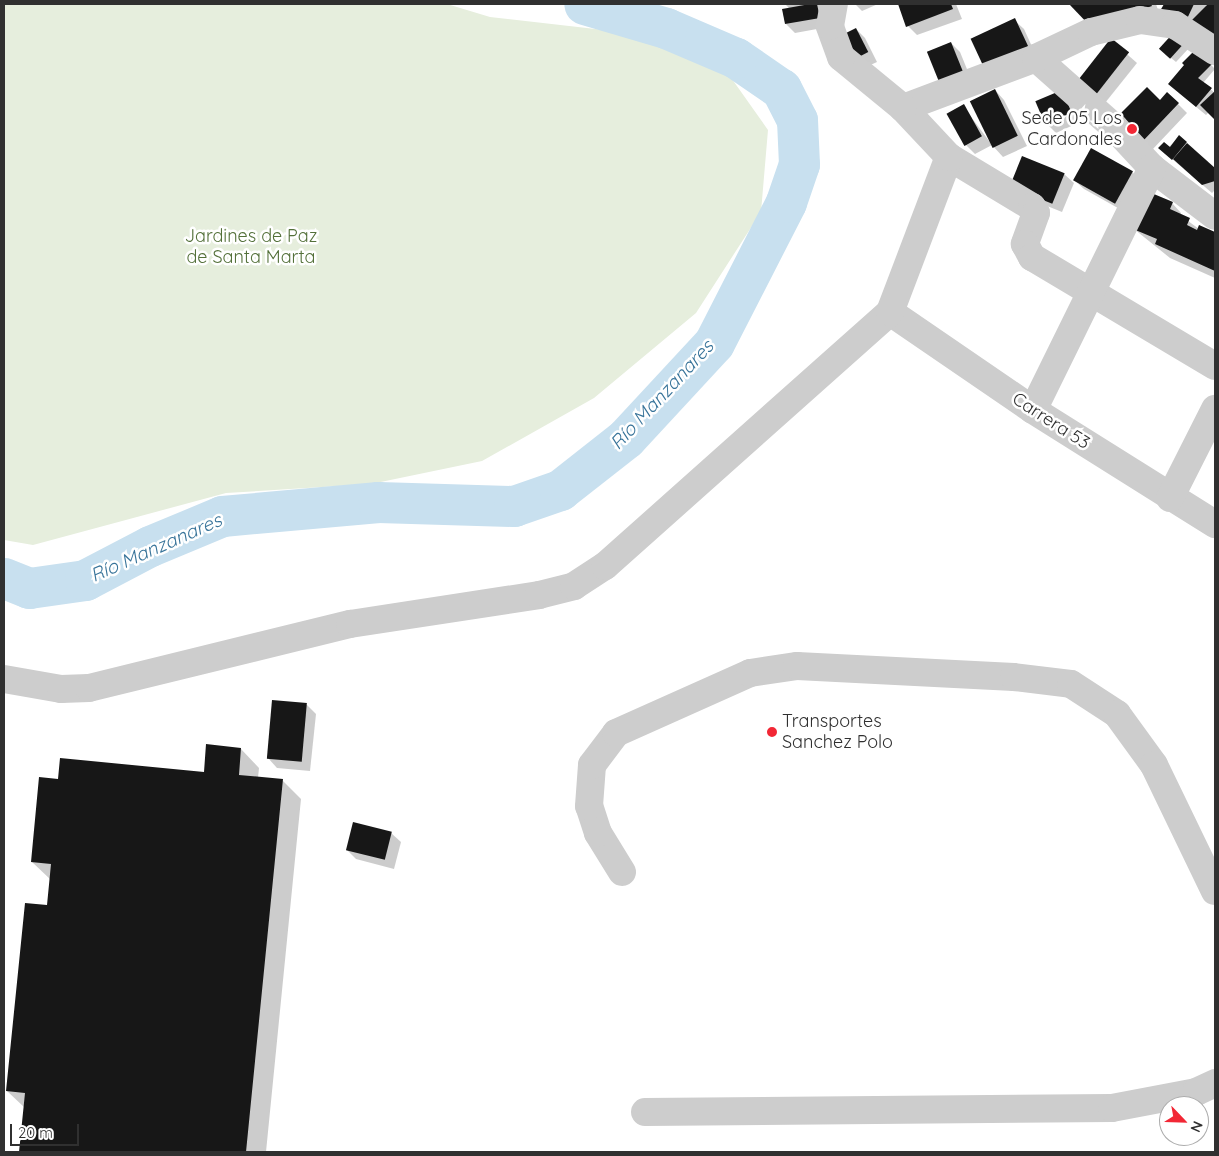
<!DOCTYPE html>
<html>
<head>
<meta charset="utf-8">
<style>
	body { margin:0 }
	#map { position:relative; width:1219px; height:1156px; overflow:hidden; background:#fff; font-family:Quicksand,sans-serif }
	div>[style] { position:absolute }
	.green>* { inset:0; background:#e6eedd }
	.shadow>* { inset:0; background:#0003 }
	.river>* { height:41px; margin:-20.5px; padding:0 20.5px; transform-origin:20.5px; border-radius:20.5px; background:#c8e0ef }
	.building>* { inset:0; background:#171717; transform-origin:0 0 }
	.minor>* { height:28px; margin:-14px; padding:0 14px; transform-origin:14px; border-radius:14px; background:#cdcdcd }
	.dots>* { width:14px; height:14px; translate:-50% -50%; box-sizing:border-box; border:2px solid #fff; border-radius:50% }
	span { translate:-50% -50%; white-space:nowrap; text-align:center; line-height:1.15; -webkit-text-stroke:5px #fff; paint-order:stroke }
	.poi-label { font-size:18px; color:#303030 }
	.right { translate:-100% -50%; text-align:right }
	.left { translate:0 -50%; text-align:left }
	.park-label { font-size:18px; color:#537039 }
	.street-label { font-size:18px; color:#303030 }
	.water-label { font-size:19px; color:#377399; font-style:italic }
	.frame { position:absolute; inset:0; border:5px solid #303030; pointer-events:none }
	.north { position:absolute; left:1159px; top:1096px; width:50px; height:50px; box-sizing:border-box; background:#fff; border:1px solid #acacac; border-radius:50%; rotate:114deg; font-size:14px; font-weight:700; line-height:20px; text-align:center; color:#303030 }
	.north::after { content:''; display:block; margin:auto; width:18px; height:22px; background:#f22735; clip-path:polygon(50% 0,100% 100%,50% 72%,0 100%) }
	.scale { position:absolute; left:10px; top:1124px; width:69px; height:22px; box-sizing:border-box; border:2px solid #303030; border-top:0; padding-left:6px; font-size:15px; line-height:18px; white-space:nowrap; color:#303030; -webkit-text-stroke:4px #fff; paint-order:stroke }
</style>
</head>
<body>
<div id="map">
	<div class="green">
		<i style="clip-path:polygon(4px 4px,447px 4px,490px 17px,674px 38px,727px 72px,768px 130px,761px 212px,696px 313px,594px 398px,482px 461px,371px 484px,226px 493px,33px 545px,4px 540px)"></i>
	</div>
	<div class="shadow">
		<i style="clip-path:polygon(785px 4px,819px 4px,826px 13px,828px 27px,795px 33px,786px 24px,790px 9px)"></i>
		<i style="clip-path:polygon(855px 4px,878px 4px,862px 11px)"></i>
		<i style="clip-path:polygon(899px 4px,956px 4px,962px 19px,917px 35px,908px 26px)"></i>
		<i style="clip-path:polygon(1071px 4px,1156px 4px,1160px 16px,1091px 26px)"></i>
		<i style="clip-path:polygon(1165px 4px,1207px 4px,1206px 7px,1215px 4px,1215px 43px,1162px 11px)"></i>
		<i style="clip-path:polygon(1014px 20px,1024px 29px,1039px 62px,988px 73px)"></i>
		<i style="clip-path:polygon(856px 29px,865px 38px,877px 62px,866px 67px,856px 58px)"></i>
		<i style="clip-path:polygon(1175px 33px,1190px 47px,1176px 62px,1165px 53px)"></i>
		<i style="clip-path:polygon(1111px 40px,1137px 63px,1101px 108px,1084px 94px)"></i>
		<i style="clip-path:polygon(951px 43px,960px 52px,973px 84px,951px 93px)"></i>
		<i style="clip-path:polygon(1211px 65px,1215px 69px,1203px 83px,1215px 93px,1215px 119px,1209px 112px,1206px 115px,1179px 93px)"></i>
		<i style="clip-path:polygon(995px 90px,1004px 100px,1027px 146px,1003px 157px,992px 145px,975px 154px,966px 145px,963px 106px,992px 145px)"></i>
		<i style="clip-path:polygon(1167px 93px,1187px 113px,1152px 150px,1119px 117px,1160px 101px)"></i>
		<i style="clip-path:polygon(1071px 101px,1080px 122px,1056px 133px,1047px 124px,1037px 102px)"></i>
		<i style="clip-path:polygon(1179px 137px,1215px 170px,1215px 190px,1212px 193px,1164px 152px)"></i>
		<i style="clip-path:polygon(1132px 172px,1142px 181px,1125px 212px,1084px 189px,1074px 180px)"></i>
		<i style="clip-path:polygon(1064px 174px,1074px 183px,1062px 212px,1020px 195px)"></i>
		<i style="clip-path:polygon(1172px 203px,1181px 213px,1180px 215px,1199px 229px,1215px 234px,1215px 278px,1170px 258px,1134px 229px)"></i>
		<i style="clip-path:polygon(273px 701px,307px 705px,316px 714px,310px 771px,277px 768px,268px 758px)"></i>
		<i style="clip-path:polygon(241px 749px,259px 768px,258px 778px,283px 781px,301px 799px,266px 1152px,21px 1152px,25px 1108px,7px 1091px,48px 907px,51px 880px,32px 862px,59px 781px,205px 773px)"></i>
		<i style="clip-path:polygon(391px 833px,401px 842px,394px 869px,356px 859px,347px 850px)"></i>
	</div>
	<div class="river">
		<i style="left:4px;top:578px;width:27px;rotate:22deg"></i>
		<i style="left:29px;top:588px;width:57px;rotate:-8.1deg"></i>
		<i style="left:85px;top:580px;width:73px;rotate:-27.6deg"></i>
		<i style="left:150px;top:546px;width:78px;rotate:-22.6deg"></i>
		<i style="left:222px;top:516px;width:157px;rotate:-5.1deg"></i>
		<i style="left:378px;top:502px;width:136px;rotate:1.7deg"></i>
		<i style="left:514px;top:506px;width:49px;rotate:-19.2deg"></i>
		<i style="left:560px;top:490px;width:84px;rotate:-38.2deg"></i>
		<i style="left:626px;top:438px;width:129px;rotate:-47.2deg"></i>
		<i style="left:714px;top:343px;width:158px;rotate:-62.9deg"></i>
		<i style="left:786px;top:202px;width:40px;rotate:-71.1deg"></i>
		<i style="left:799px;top:164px;width:44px;rotate:-92.6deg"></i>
		<i style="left:797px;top:120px;width:35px;rotate:-117deg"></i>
		<i style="left:781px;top:89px;width:55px;rotate:-145.4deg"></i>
		<i style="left:736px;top:58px;width:76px;rotate:-156.8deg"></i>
		<i style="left:666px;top:28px;width:85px;rotate:-163.7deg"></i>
	</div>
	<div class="building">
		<i style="clip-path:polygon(810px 4px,817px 4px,820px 18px,785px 24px,782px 9px)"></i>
		<i style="clip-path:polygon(898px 4px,951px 4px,953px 9px,906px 27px)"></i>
		<i style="clip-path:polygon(1069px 4px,1151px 4px,1152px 6px,1091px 27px)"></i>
		<i style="clip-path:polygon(1164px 4px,1194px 4px,1185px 23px,1160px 11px)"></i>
		<i style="clip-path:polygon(1208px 4px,1215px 4px,1215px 45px,1191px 21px)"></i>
		<i style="left:1015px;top:18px;width:38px;height:49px;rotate:65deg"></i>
		<i style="left:856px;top:28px;width:27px;height:14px;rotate:63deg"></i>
		<i style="left:1175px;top:31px;width:15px;height:24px;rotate:42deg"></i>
		<i style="left:1111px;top:38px;width:23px;height:60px;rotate:38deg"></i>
		<i style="left:951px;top:42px;width:35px;height:26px;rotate:68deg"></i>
		<i style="clip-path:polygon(1196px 49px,1212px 64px,1198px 78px,1212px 88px,1196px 107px,1168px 84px,1184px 65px,1188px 69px,1182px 63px)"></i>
		<i style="clip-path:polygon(1147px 87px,1160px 100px,1167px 92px,1179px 103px,1142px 142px,1117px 117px)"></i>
		<i style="left:995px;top:89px;width:52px;height:28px;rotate:64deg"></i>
		<i style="left:1062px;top:90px;width:25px;height:29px;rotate:67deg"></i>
		<i style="clip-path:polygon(1215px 91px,1215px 120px,1200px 105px)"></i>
		<i style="left:964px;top:104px;width:37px;height:20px;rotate:61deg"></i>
		<i style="clip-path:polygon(1179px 135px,1187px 142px,1172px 160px,1158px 148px,1164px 142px,1170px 147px)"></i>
		<i style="clip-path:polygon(1187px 143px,1215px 168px,1215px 181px,1202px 185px,1173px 159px)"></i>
		<i style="left:1091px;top:148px;width:48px;height:37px;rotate:29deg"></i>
		<i style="left:1022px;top:156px;width:46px;height:33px;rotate:22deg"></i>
		<i style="clip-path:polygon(1149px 192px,1173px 202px,1170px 209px,1190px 218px,1187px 225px,1197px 230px,1199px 225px,1215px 232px,1215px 271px,1155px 244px,1157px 239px,1133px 229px)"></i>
		<i style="left:272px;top:700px;width:35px;height:59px;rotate:5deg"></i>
		<i style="clip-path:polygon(206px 744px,241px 748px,239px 775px,283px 779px,246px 1152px,19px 1152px,25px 1093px,6px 1091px,25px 903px,47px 905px,51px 864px,31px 862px,39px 777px,58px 779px,60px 758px,204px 772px)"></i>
		<i style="left:353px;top:822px;width:40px;height:29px;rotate:14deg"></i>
	</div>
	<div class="minor">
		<i style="left:1036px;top:58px;width:104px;rotate:41.5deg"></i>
		<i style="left:1114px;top:127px;width:56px;rotate:47.2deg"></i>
		<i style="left:1152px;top:168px;width:79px;rotate:37.3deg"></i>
		<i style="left:903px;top:108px;width:142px;rotate:-20.6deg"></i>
		<i style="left:1036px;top:58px;width:61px;rotate:-25.3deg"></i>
		<i style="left:1091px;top:32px;width:50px;rotate:-13.8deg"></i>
		<i style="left:1140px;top:20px;width:35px;rotate:8deg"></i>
		<i style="left:1175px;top:25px;width:48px;rotate:33deg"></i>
		<i style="left:949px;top:157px;width:97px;rotate:31.1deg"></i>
		<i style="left:1032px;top:207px;width:7px;rotate:56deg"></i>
		<i style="left:1036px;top:213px;width:33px;rotate:110deg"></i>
		<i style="left:1025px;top:244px;width:15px;rotate:62deg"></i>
		<i style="left:1032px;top:257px;width:213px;rotate:30.8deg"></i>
		<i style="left:890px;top:312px;width:173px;rotate:34.4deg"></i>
		<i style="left:1033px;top:410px;width:215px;rotate:32.1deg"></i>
		<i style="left:1033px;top:410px;width:270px;rotate:-63.8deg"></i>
		<i style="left:1170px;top:498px;width:100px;rotate:-63.2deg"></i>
		<i style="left:4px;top:679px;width:58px;rotate:10deg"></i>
		<i style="left:61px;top:689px;width:28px;rotate:-2deg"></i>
		<i style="left:89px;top:688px;width:269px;rotate:-13.8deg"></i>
		<i style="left:350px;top:624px;width:191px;rotate:-8.7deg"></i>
		<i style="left:539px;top:595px;width:36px;rotate:-14deg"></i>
		<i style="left:574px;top:586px;width:37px;rotate:-33deg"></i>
		<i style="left:605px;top:566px;width:382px;rotate:-41.7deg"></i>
		<i style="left:890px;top:312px;width:166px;rotate:-69.2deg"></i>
		<i style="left:949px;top:157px;width:67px;rotate:-133.2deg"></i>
		<i style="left:903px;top:108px;width:80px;rotate:-140.6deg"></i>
		<i style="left:841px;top:57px;width:33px;rotate:-110deg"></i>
		<i style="left:830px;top:26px;width:22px;rotate:-80deg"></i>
		<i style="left:622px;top:872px;width:46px;rotate:-121.6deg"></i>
		<i style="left:598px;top:833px;width:28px;rotate:-108deg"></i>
		<i style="left:589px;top:806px;width:41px;rotate:-85.8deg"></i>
		<i style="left:592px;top:765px;width:40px;rotate:-53deg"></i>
		<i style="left:616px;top:733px;width:147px;rotate:-24.1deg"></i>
		<i style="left:750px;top:673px;width:48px;rotate:-8.5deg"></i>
		<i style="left:797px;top:666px;width:217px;rotate:2.9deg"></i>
		<i style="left:1014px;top:677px;width:57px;rotate:7deg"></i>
		<i style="left:1071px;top:684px;width:55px;rotate:33.1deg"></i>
		<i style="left:1117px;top:714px;width:63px;rotate:54deg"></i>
		<i style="left:1154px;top:765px;width:140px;rotate:64.2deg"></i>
		<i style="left:645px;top:1112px;width:467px;rotate:-0.5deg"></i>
		<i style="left:1112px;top:1108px;width:86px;rotate:-10.8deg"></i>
		<i style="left:1196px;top:1092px;width:21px;rotate:-25deg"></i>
	</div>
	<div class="dots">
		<i style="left:1132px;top:129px;background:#f22735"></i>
		<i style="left:772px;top:732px;background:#f22735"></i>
	</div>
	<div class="poi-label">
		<span class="right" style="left:1122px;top:129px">Sede 05 Los<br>Cardonales</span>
		<span class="left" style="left:782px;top:732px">Transportes<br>Sanchez Polo</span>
	</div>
	<div class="park-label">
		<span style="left:251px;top:247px">Jardines de Paz<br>de Santa Marta</span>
	</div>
	<div class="street-label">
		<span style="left:1051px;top:421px;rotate:33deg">Carrera 53</span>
	</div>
	<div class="water-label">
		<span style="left:662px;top:395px;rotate:-47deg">Río Manzanares</span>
		<span style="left:156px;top:548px;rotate:-24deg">Río Manzanares</span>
	</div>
	<div class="frame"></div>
	<div class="north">N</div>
	<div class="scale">20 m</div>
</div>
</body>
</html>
